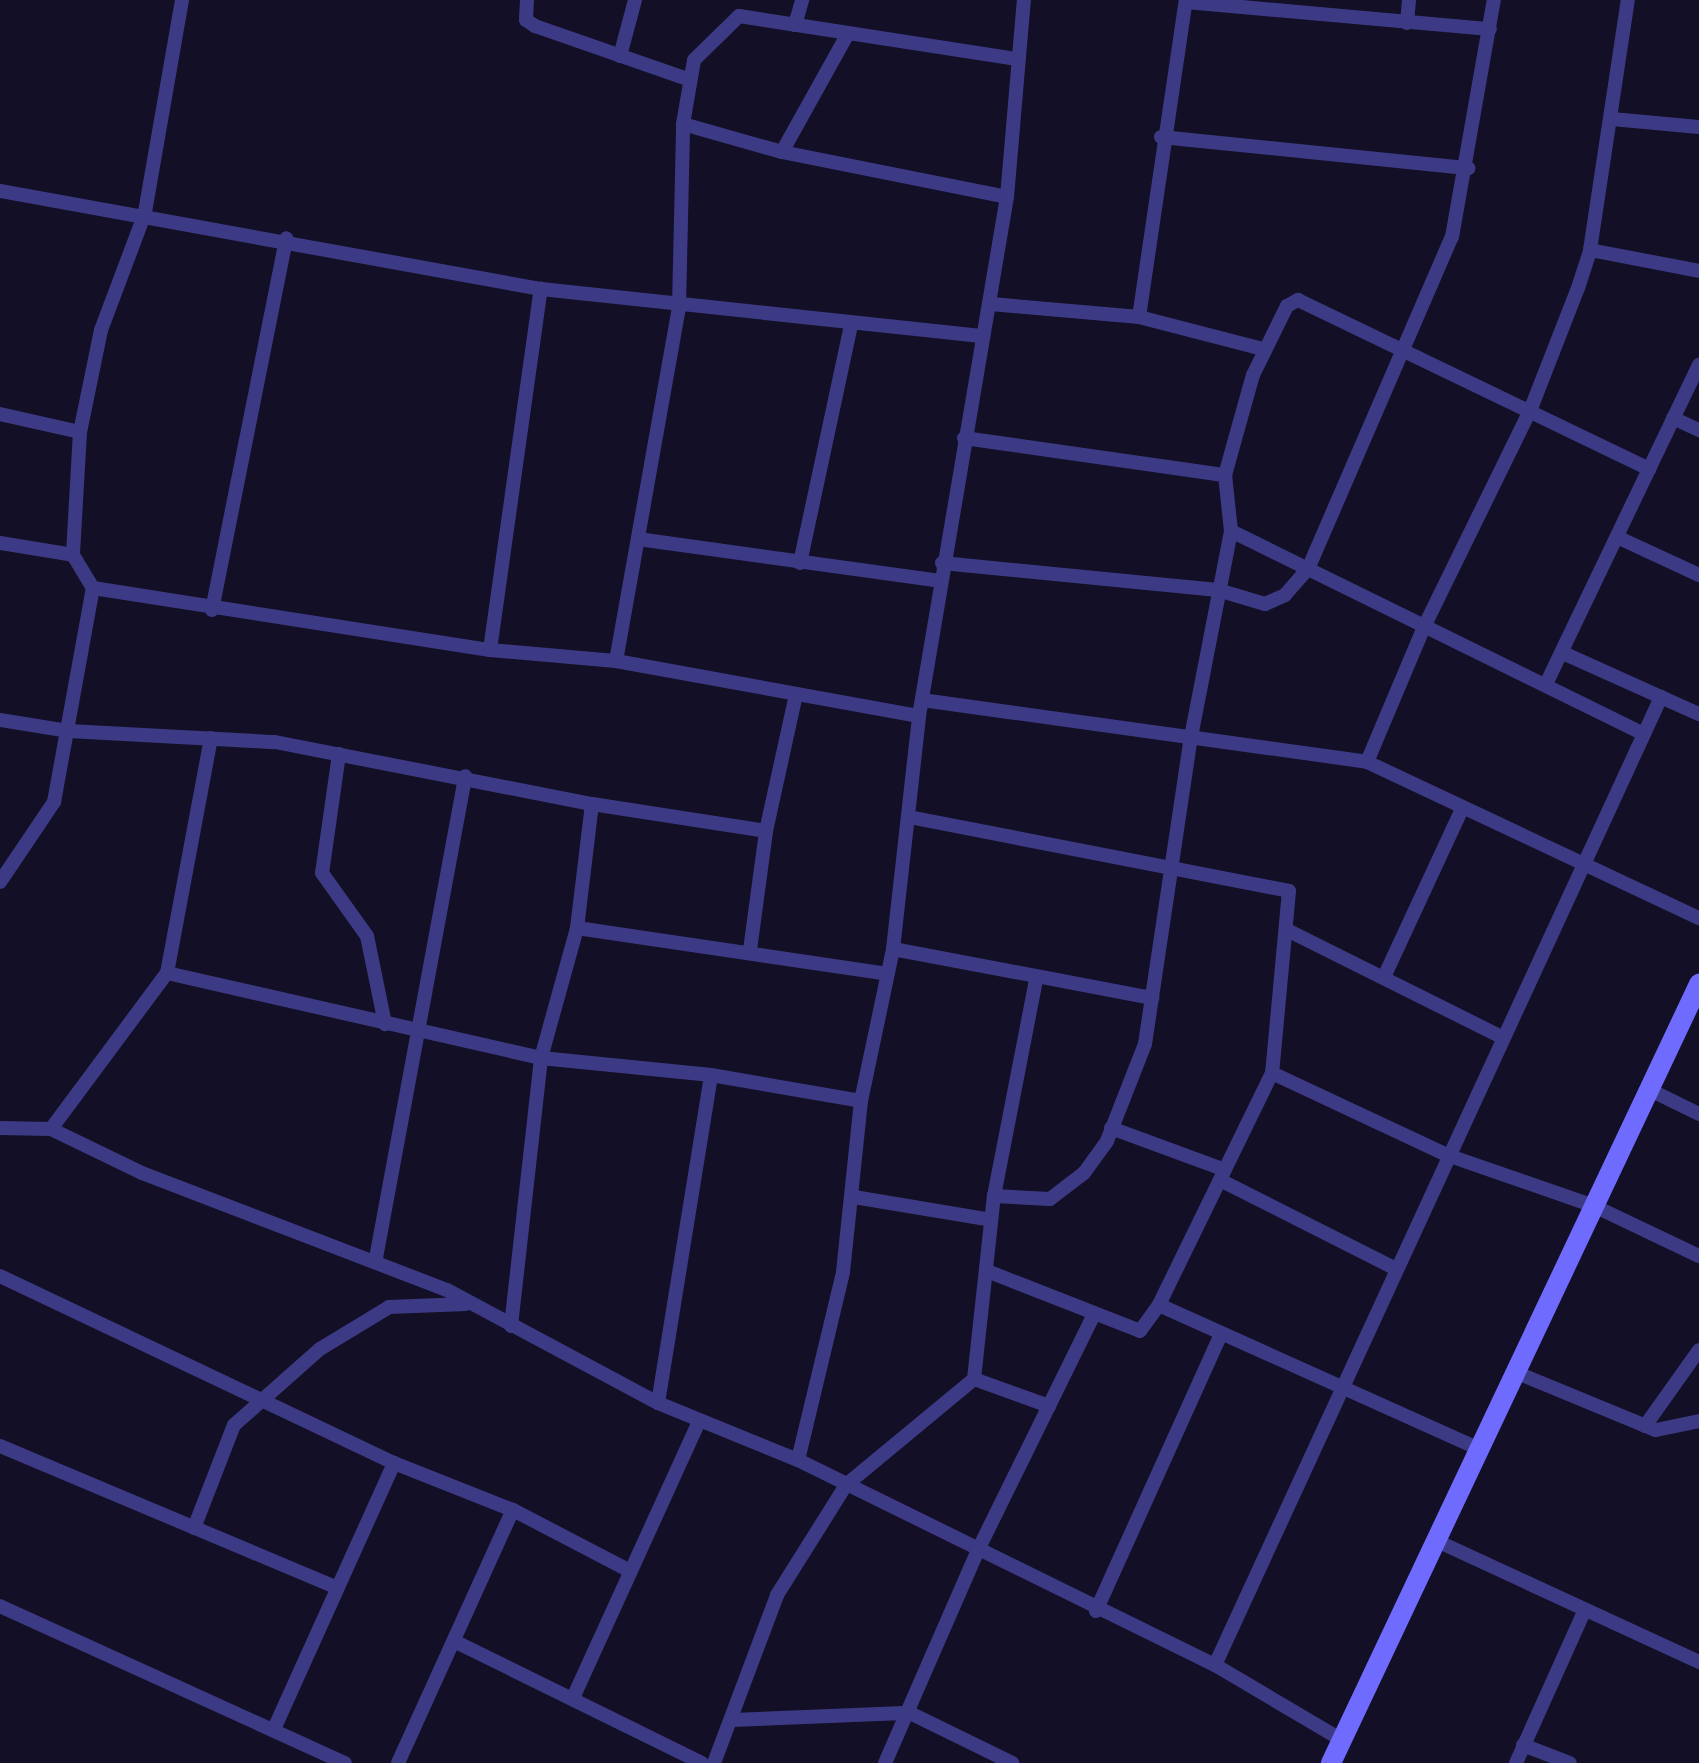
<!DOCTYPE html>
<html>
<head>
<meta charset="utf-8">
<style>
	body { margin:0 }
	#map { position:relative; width:1699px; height:1763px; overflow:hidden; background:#130f26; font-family:"Noto Sans",sans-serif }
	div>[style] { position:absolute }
	.minor>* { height:14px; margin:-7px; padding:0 7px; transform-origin:7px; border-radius:7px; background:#3d3a85 }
	.secondary>* { height:20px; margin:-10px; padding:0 10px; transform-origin:10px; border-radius:10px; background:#6f6bff }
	span { translate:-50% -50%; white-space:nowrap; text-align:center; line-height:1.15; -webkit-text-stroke:10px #130f26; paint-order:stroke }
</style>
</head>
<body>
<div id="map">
	<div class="minor">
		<i style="left:182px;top:0;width:216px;rotate:99.9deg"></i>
		<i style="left:145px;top:213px;width:125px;rotate:110.6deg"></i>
		<i style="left:101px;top:330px;width:104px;rotate:101.6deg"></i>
		<i style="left:80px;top:432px;width:123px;rotate:93.3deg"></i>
		<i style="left:73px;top:555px;width:39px;rotate:59deg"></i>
		<i style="left:93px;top:588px;width:402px;rotate:8.9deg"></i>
		<i style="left:490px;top:650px;width:126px;rotate:5deg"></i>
		<i style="left:616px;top:661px;width:308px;rotate:10.3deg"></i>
		<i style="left:527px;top:0;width:20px;rotate:93deg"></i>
		<i style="left:526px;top:20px;width:11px;rotate:34deg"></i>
		<i style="left:535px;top:26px;width:161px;rotate:19.2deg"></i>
		<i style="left:1186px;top:2px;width:305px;rotate:5.1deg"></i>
		<i style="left:1407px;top:23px;width:23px;rotate:-85deg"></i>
		<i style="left:795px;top:25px;width:26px;rotate:-74deg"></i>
		<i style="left:620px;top:56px;width:58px;rotate:-75deg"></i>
		<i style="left:1612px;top:119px;width:87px;rotate:5.3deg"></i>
		<i style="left:683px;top:124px;width:103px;rotate:15.8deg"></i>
		<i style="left:782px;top:152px;width:229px;rotate:11.3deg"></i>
		<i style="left:1161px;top:137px;width:309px;rotate:5.8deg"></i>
		<i style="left:782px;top:152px;width:134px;rotate:-60.9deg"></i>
		<i style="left:0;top:191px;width:550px;rotate:10.27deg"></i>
		<i style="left:541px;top:289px;width:445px;rotate:6.1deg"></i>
		<i style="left:1590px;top:250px;width:111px;rotate:10.9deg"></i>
		<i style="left:991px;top:304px;width:149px;rotate:5deg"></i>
		<i style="left:1139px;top:317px;width:128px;rotate:14.5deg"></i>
		<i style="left:1139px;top:317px;width:320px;rotate:-81.6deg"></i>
		<i style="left:0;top:414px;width:82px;rotate:12.7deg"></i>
		<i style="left:1673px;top:418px;width:29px;rotate:25deg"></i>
		<i style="left:964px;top:438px;width:264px;rotate:8.1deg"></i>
		<i style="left:1231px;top:531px;width:460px;rotate:26.2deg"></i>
		<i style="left:1617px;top:537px;width:90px;rotate:24.9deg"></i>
		<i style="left:638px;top:539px;width:305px;rotate:7.9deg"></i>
		<i style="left:0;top:543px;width:74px;rotate:9.3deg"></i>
		<i style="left:800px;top:563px;width:243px;rotate:-77.9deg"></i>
		<i style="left:942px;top:563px;width:277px;rotate:5.6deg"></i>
		<i style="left:1218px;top:590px;width:49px;rotate:16.6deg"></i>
		<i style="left:1265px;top:604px;width:22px;rotate:-24deg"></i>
		<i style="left:1285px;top:595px;width:35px;rotate:-49deg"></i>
		<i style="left:1308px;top:569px;width:362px;rotate:-66.6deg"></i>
		<i style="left:1452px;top:237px;width:241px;rotate:-80deg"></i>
		<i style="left:212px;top:610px;width:379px;rotate:-78.7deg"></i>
		<i style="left:490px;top:650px;width:365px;rotate:-82deg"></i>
		<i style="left:1563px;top:653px;width:149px;rotate:24.2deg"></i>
		<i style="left:616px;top:661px;width:360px;rotate:-79.9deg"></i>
		<i style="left:679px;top:307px;width:183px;rotate:-88.7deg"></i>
		<i style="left:683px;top:124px;width:65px;rotate:-80.2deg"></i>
		<i style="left:694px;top:60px;width:63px;rotate:-44.4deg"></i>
		<i style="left:739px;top:16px;width:280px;rotate:8.8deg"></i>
		<i style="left:1547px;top:682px;width:352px;rotate:-64.4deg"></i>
		<i style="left:922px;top:700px;width:449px;rotate:7.9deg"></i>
		<i style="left:1367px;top:762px;width:367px;rotate:25.2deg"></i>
		<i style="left:0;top:720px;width:70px;rotate:9.1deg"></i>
		<i style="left:69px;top:731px;width:206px;rotate:3.1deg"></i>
		<i style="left:275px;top:742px;width:323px;rotate:11.1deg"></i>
		<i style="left:592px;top:804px;width:176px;rotate:8.8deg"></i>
		<i style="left:339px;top:754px;width:120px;rotate:98.1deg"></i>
		<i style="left:322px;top:873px;width:77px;rotate:54.5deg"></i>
		<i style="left:367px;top:936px;width:90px;rotate:78.4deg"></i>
		<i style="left:1367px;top:762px;width:147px;rotate:-67.1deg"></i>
		<i style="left:1424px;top:627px;width:241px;rotate:-63.9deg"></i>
		<i style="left:1530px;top:411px;width:132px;rotate:-68.7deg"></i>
		<i style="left:1578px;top:288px;width:40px;rotate:-72deg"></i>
		<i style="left:1590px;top:250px;width:253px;rotate:-81.4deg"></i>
		<i style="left:909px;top:817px;width:387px;rotate:11deg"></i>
		<i style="left:1289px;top:891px;width:183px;rotate:95.3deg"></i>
		<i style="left:1272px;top:1073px;width:258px;rotate:116deg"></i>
		<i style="left:0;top:882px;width:97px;rotate:-56deg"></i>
		<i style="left:54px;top:802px;width:218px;rotate:-79.7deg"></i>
		<i style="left:577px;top:928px;width:314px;rotate:8.4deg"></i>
		<i style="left:1289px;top:931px;width:238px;rotate:26.5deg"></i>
		<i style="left:893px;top:949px;width:264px;rotate:10.7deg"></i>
		<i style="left:750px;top:950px;width:120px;rotate:-82.3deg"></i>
		<i style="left:766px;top:831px;width:140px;rotate:-77.6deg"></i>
		<i style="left:167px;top:973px;width:384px;rotate:12.8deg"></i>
		<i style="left:541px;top:1058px;width:171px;rotate:5.7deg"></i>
		<i style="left:711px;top:1075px;width:152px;rotate:9.8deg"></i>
		<i style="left:1384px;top:977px;width:187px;rotate:-65.1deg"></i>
		<i style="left:1272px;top:1073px;width:193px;rotate:25.1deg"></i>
		<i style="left:1447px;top:1155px;width:156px;rotate:19.1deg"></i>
		<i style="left:1594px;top:1206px;width:116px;rotate:25.5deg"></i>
		<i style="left:1648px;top:1089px;width:57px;rotate:26.1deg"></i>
		<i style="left:0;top:1128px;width:51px;rotate:1.1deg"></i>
		<i style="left:51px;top:1129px;width:101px;rotate:25.8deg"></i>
		<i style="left:142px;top:1173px;width:327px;rotate:21deg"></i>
		<i style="left:447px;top:1290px;width:239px;rotate:28.2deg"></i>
		<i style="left:658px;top:1403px;width:151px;rotate:22.2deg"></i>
		<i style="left:798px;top:1460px;width:465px;rotate:26.2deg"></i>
		<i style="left:1215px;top:1665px;width:147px;rotate:30.6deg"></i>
		<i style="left:1111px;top:1128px;width:121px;rotate:20.2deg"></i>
		<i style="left:51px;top:1129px;width:194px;rotate:-53.4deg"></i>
		<i style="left:167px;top:973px;width:239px;rotate:-79.4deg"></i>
		<i style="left:1220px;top:1180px;width:195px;rotate:26.8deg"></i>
		<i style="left:994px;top:1196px;width:56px;rotate:3.1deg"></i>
		<i style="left:1050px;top:1199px;width:43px;rotate:-37.4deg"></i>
		<i style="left:1084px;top:1173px;width:39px;rotate:-54deg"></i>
		<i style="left:1107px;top:1141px;width:104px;rotate:-68.6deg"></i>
		<i style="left:1145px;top:1044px;width:310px;rotate:-81.5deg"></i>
		<i style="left:1191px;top:737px;width:210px;rotate:-79deg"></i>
		<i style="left:1231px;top:531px;width:56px;rotate:-96.1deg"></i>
		<i style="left:1225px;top:475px;width:104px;rotate:-74.4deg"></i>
		<i style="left:1253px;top:375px;width:77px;rotate:-63.8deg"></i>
		<i style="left:1287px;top:306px;width:13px;rotate:-29deg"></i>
		<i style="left:1298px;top:300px;width:390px;rotate:25.7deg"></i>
		<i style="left:854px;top:1197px;width:139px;rotate:9.5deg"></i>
		<i style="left:376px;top:1258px;width:490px;rotate:-79.5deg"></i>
		<i style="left:987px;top:1271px;width:164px;rotate:21.4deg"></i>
		<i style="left:1140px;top:1331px;width:32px;rotate:-54deg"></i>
		<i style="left:1159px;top:1305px;width:351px;rotate:24.2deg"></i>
		<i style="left:0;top:1276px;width:436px;rotate:25.4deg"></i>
		<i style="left:394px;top:1463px;width:128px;rotate:21.6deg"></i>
		<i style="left:513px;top:1510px;width:132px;rotate:27.5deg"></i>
		<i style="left:511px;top:1326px;width:270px;rotate:-83.6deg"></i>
		<i style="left:541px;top:1058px;width:135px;rotate:-74.5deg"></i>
		<i style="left:577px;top:928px;width:125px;rotate:-83.1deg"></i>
		<i style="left:1515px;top:1372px;width:152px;rotate:22.4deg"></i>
		<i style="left:1656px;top:1430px;width:44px;rotate:-11.8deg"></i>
		<i style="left:974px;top:1379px;width:184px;rotate:-83.8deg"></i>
		<i style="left:994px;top:1196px;width:221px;rotate:-79deg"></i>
		<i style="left:658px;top:1403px;width:332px;rotate:-80.8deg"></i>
		<i style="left:1645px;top:1426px;width:93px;rotate:-54.6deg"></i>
		<i style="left:0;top:1446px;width:366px;rotate:22.8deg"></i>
		<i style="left:798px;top:1460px;width:193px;rotate:-76.5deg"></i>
		<i style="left:843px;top:1272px;width:172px;rotate:-84deg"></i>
		<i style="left:861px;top:1101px;width:155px;rotate:-78.1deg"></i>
		<i style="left:893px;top:949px;width:234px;rotate:-83.6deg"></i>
		<i style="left:919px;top:716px;width:526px;rotate:-80.38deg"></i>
		<i style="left:1007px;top:197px;width:198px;rotate:-85.1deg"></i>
		<i style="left:194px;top:1528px;width:110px;rotate:-68.8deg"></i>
		<i style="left:234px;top:1425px;width:115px;rotate:-41.5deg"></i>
		<i style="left:320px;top:1349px;width:81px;rotate:-31.3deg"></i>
		<i style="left:389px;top:1307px;width:77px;rotate:-2.2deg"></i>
		<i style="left:1437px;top:1541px;width:289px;rotate:24.8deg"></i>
		<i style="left:0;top:1606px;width:379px;rotate:24.5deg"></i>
		<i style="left:1096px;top:1611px;width:304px;rotate:-65.7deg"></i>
		<i style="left:456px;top:1642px;width:274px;rotate:26.2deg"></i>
		<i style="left:1215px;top:1665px;width:1066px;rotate:-65.26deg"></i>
		<i style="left:573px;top:1698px;width:304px;rotate:-65.5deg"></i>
		<i style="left:732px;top:1720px;width:178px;rotate:-2.3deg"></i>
		<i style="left:910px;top:1713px;width:114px;rotate:26.1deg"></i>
		<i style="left:274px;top:1729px;width:292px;rotate:-65.7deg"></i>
		<i style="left:1523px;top:1745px;width:50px;rotate:21deg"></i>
		<i style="left:398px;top:1763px;width:278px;rotate:-65.6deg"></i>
		<i style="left:714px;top:1763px;width:179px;rotate:-69.4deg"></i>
		<i style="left:777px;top:1595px;width:130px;rotate:-57.9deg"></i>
		<i style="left:846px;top:1485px;width:166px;rotate:-39.6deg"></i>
		<i style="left:974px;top:1379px;width:80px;rotate:19.8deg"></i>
		<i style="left:885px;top:1763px;width:232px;rotate:-66.4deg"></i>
		<i style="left:978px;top:1550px;width:261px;rotate:-63.8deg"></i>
		<i style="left:1516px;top:1763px;width:163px;rotate:-65.8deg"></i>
	</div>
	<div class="secondary">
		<i style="left:1331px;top:1763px;width:862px;rotate:-64.71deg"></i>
	</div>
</div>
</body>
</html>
